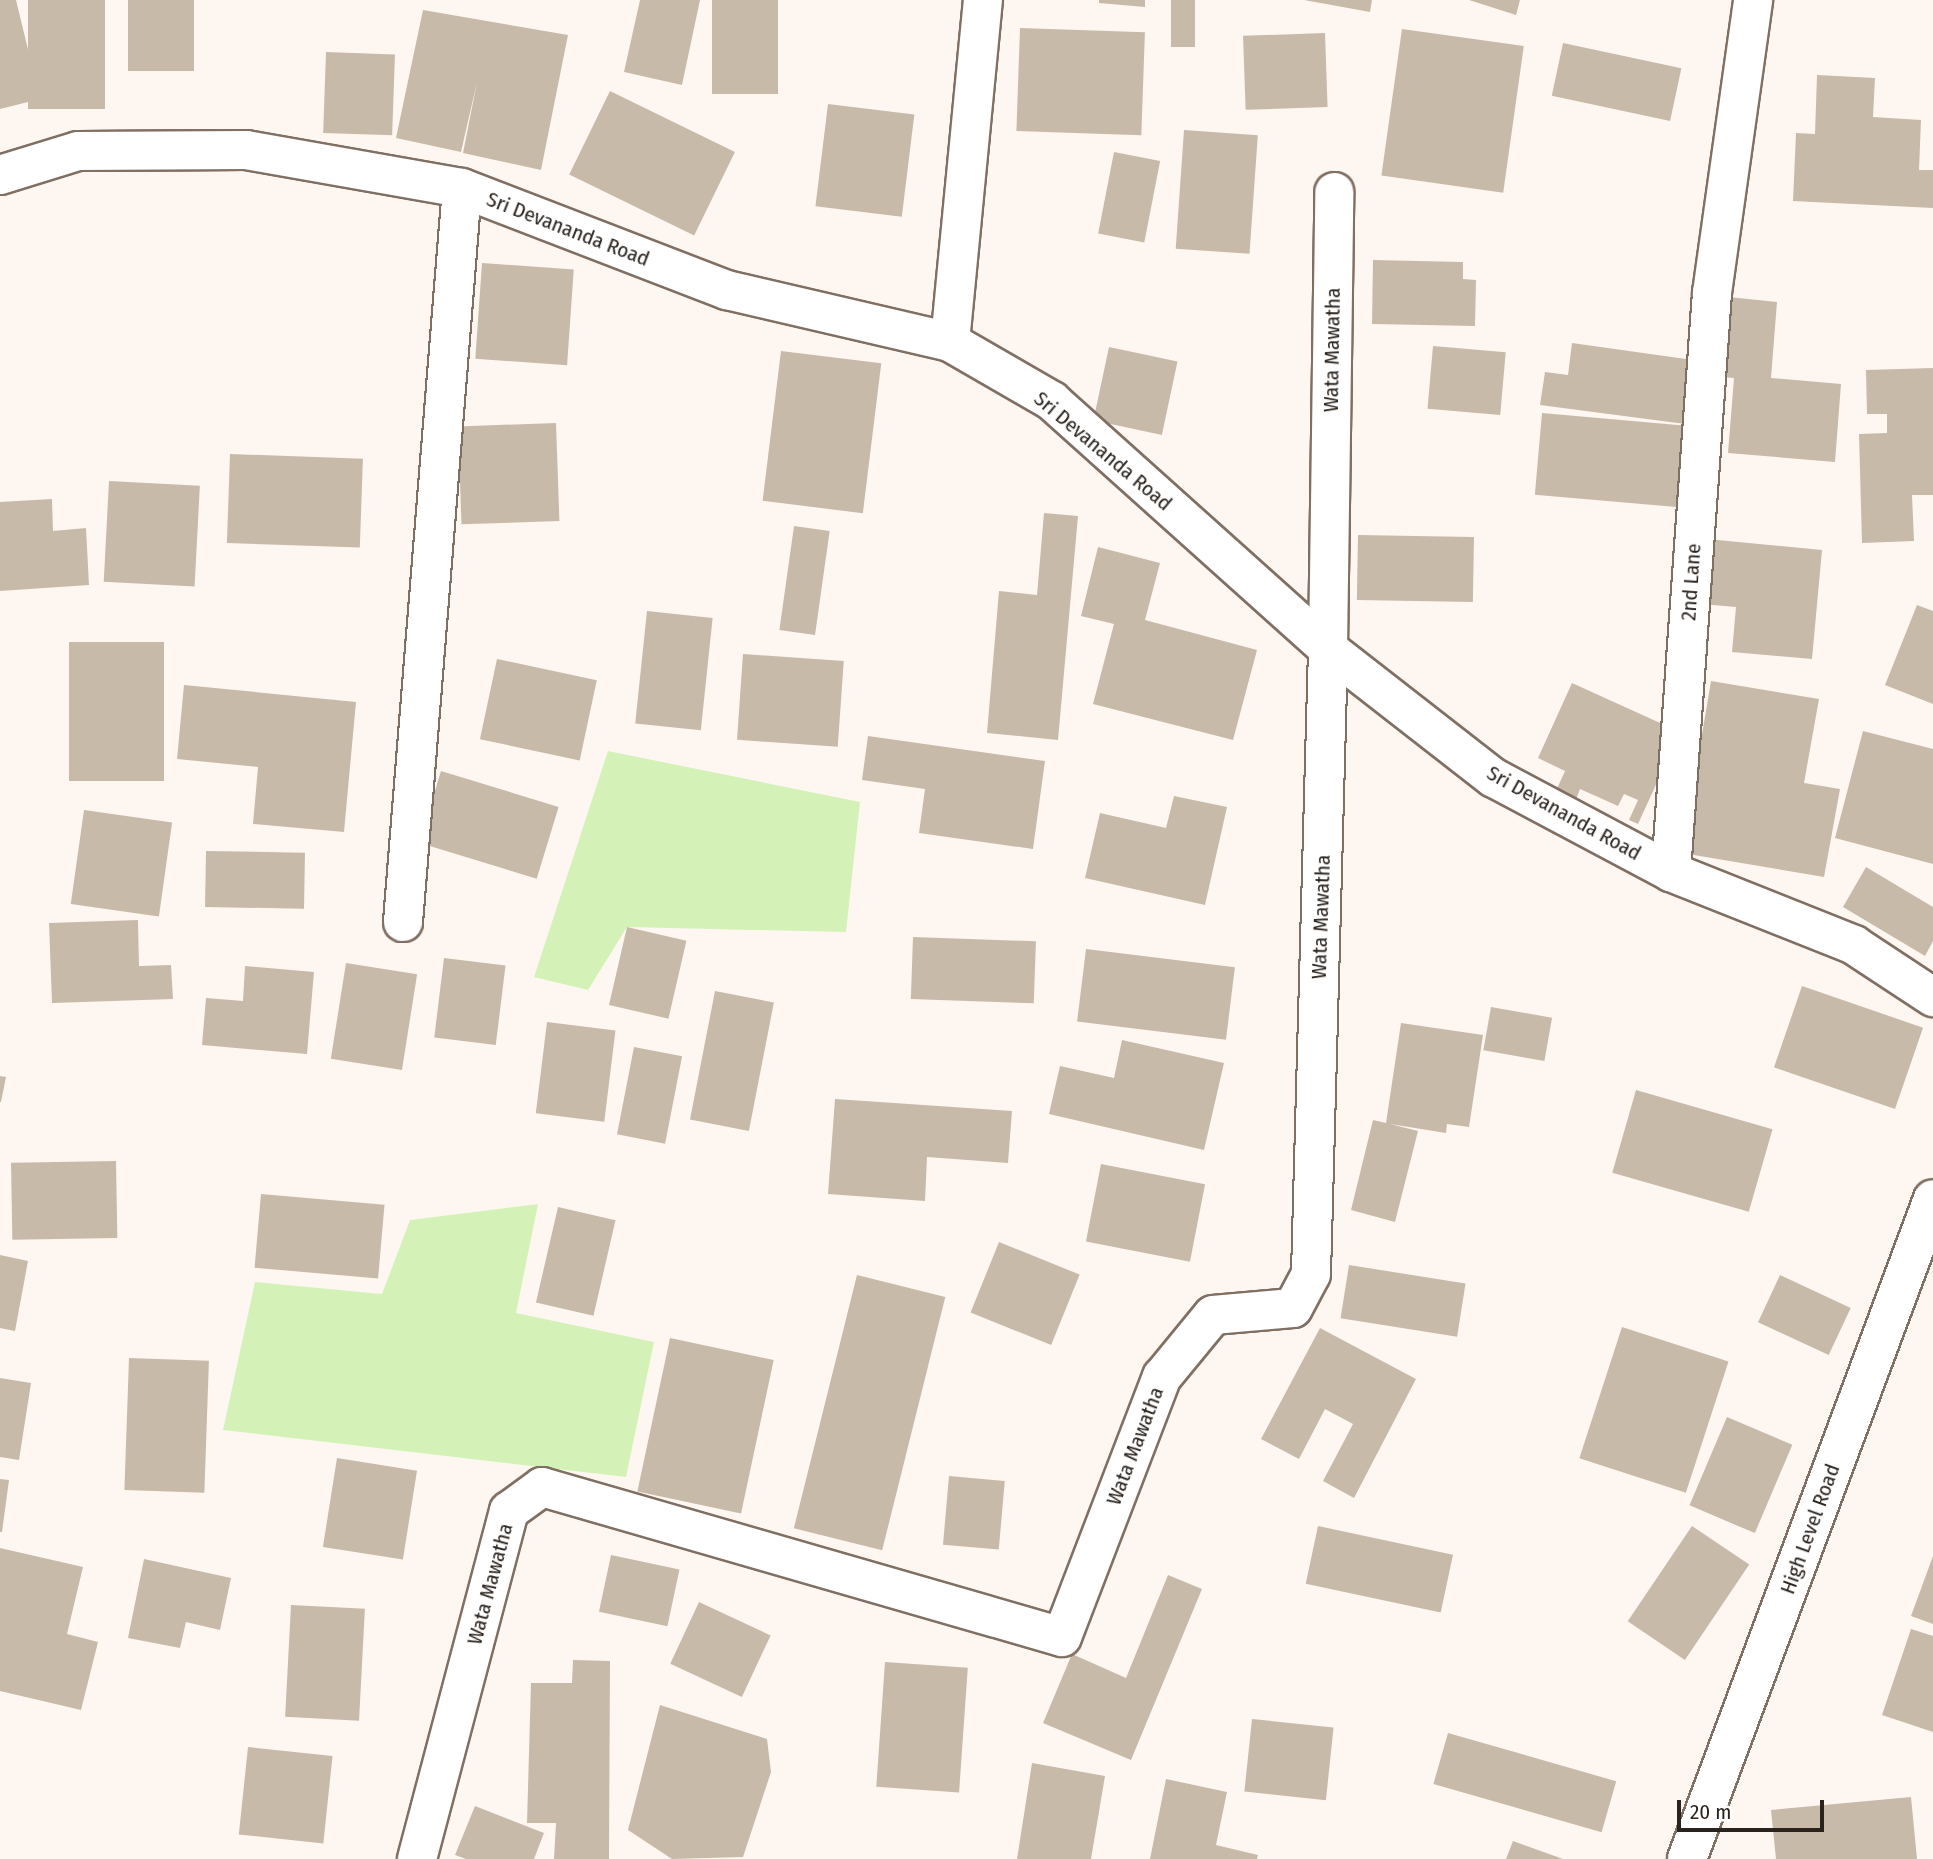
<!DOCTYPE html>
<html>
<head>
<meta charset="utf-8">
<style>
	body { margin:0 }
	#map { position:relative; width:1933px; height:1859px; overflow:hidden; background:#fef7f1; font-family:"Fira Sans Condensed",sans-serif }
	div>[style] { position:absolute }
	.green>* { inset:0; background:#d4f2b8 }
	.building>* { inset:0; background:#c8baa9; transform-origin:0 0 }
	.roads { filter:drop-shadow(2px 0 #806f63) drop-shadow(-2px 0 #806f63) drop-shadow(0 2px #806f63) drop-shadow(0 -2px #806f63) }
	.street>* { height:38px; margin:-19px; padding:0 19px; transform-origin:19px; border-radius:19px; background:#fff }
	.highway>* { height:38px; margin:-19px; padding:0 19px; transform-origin:19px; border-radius:19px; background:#fff }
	span { translate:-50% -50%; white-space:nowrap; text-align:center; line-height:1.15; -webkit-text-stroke:7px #fff; paint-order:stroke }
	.street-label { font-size:21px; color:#29221d }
	.scale { position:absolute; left:1677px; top:1800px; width:147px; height:32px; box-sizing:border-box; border:4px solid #29221d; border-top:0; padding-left:9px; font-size:21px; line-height:24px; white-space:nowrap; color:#29221d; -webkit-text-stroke:5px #fff; paint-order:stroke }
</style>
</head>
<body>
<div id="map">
	<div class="green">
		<i style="clip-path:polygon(608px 751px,860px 802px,846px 932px,627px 927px,588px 990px,534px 977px)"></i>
		<i style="clip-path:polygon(538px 1204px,516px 1313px,654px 1342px,626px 1477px,223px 1430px,255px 1282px,382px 1294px,410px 1220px)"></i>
	</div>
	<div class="building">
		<i style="clip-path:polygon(0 0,16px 0,40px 99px,0 109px)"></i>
		<i style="left:28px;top:0;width:77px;height:109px"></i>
		<i style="left:128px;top:0;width:66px;height:71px"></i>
		<i style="clip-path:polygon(640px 0,700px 0,682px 85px,624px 72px)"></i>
		<i style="left:712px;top:0;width:66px;height:94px"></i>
		<i style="clip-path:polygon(1099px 0,1145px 0,1145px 7px,1099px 3px)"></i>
		<i style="left:1171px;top:0;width:24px;height:47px"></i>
		<i style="clip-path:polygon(1304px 0,1372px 0,1370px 12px)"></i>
		<i style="clip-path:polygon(1469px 0,1520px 0,1516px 15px)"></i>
		<i style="clip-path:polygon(423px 10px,568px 35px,541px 170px,463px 153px,477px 82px,461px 152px,396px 138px)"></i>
		<i style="left:1020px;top:28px;width:125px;height:103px;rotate:2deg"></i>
		<i style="left:1402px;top:29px;width:123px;height:148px;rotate:8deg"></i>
		<i style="left:1325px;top:33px;width:74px;height:82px;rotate:88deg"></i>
		<i style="left:1563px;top:43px;width:121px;height:54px;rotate:12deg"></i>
		<i style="left:326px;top:52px;width:69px;height:81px;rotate:2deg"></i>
		<i style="clip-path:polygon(1817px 75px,1875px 78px,1873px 117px,1921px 120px,1919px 170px,1933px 170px,1933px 208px,1793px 201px,1796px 133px,1815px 134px)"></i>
		<i style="left:610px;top:91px;width:139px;height:93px;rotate:26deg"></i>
		<i style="left:828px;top:104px;width:87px;height:103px;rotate:7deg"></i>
		<i style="left:1184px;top:130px;width:74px;height:119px;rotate:4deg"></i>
		<i style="left:1114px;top:152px;width:47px;height:83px;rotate:11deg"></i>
		<i style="clip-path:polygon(1373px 260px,1463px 262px,1463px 279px,1476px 280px,1475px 326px,1372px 324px)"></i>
		<i style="left:482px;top:263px;width:92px;height:96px;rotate:4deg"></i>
		<i style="clip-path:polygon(1729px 297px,1777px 302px,1771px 378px,1841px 384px,1835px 462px,1728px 453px,1734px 378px,1722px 377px)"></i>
		<i style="clip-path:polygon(1572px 343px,1693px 360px,1685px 424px,1540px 405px,1545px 372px,1568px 375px)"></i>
		<i style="left:1433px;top:346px;width:73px;height:63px;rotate:5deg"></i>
		<i style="left:1109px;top:347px;width:70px;height:75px;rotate:12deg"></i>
		<i style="left:781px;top:351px;width:101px;height:151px;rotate:7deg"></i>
		<i style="clip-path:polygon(1933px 368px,1933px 495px,1912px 495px,1914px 541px,1862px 543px,1859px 434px,1887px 433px,1887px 414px,1867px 414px,1866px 370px)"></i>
		<i style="left:1542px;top:413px;width:142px;height:82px;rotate:5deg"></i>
		<i style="left:556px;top:423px;width:98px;height:98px;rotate:88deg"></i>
		<i style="left:230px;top:454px;width:133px;height:89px;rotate:2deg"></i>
		<i style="left:109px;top:481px;width:91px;height:101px;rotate:3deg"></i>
		<i style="clip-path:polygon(52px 499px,53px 531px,86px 528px,89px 585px,0 591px,0 502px)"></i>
		<i style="clip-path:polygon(1044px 513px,1078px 516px,1058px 740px,987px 733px,999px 591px,1037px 595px)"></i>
		<i style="left:794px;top:526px;width:36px;height:105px;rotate:8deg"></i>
		<i style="left:1358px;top:535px;width:116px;height:65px;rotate:1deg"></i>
		<i style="clip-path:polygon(1707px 539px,1822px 550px,1812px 659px,1732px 652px,1736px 607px,1701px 604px)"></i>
		<i style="clip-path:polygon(1098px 547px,1160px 563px,1145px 620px,1257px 650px,1233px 740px,1093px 704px,1114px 624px,1081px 616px)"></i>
		<i style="clip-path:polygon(1917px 605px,1933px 611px,1933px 704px,1885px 685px)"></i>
		<i style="left:647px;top:611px;width:66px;height:113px;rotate:6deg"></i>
		<i style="left:69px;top:642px;width:95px;height:139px"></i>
		<i style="left:743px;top:654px;width:101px;height:86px;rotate:4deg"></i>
		<i style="left:497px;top:659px;width:102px;height:82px;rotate:12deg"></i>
		<i style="clip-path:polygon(1711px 681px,1819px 699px,1804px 783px,1840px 789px,1824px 877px,1682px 853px)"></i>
		<i style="clip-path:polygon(1572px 683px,1680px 732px,1638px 824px,1629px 820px,1638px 800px,1624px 794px,1618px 806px,1580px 789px,1575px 802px,1555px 793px,1565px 771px,1538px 758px)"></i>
		<i style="clip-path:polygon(184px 685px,356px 702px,344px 832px,253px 824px,258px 767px,177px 759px)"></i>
		<i style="clip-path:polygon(1863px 731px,1933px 749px,1933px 864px,1835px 838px)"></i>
		<i style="clip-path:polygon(868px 736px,1045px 761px,1033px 849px,919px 833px,925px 789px,862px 780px)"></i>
		<i style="left:441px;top:771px;width:123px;height:75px;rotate:17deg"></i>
		<i style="clip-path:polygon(1174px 796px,1227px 807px,1205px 905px,1085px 878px,1100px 813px,1166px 828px)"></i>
		<i style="left:84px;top:810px;width:89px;height:95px;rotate:8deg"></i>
		<i style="left:206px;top:851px;width:99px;height:56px;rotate:1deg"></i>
		<i style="clip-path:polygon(1866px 867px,1933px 907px,1933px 941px,1925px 956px,1843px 907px)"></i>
		<i style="clip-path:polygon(138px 920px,139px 966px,171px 965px,173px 999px,52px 1003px,49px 923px)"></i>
		<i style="left:627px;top:927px;width:61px;height:80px;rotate:13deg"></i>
		<i style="left:913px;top:937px;width:123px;height:62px;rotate:2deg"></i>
		<i style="left:1086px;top:949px;width:150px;height:73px;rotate:7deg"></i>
		<i style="left:444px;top:958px;width:62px;height:80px;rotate:7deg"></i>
		<i style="left:346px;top:963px;width:72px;height:97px;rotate:9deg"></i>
		<i style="clip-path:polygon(245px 966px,314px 972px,307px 1054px,202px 1045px,206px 998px,243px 1001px)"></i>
		<i style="left:1802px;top:986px;width:128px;height:86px;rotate:19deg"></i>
		<i style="left:715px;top:991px;width:60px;height:131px;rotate:11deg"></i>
		<i style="left:1491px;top:1007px;width:62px;height:44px;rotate:10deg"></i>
		<i style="left:547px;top:1022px;width:69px;height:92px;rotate:7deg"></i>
		<i style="clip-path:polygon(1401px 1023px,1483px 1035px,1469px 1127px,1447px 1124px,1446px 1133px,1390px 1124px,1418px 1131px,1395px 1222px,1351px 1210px,1373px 1120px,1386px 1123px)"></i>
		<i style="clip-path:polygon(1122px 1040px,1224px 1063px,1204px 1150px,1049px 1114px,1060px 1066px,1114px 1078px)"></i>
		<i style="left:634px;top:1047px;width:49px;height:89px;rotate:11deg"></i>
		<i style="clip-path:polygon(0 1076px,6px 1077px,1px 1102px,0 1102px)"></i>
		<i style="left:1636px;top:1090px;width:142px;height:86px;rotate:16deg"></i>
		<i style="clip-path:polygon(835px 1099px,1012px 1111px,1008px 1163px,927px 1157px,925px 1201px,828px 1194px)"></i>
		<i style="left:116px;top:1161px;width:77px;height:105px;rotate:89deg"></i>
		<i style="left:1101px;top:1164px;width:106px;height:79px;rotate:11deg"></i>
		<i style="left:261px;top:1194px;width:124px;height:74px;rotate:5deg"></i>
		<i style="left:558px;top:1207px;width:59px;height:98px;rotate:13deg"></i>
		<i style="left:999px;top:1242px;width:87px;height:76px;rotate:22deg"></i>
		<i style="clip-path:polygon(0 1255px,28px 1261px,15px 1331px,0 1328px)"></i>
		<i style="left:1349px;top:1265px;width:118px;height:54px;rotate:9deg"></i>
		<i style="left:857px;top:1275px;width:91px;height:261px;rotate:14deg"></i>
		<i style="left:1780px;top:1275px;width:78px;height:52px;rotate:25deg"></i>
		<i style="left:1622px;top:1327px;width:112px;height:138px;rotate:18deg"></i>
		<i style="clip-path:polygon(1320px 1328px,1416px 1379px,1354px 1498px,1323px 1481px,1353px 1424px,1325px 1409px,1299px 1459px,1261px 1439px)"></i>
		<i style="left:670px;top:1338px;width:106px;height:157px;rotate:12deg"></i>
		<i style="left:129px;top:1358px;width:80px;height:132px;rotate:2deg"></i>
		<i style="clip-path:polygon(0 1378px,31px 1383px,19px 1460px,0 1457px)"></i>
		<i style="left:1727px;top:1417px;width:71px;height:96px;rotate:23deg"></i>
		<i style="left:337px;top:1458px;width:81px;height:90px;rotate:9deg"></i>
		<i style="left:949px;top:1476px;width:56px;height:69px;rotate:5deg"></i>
		<i style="clip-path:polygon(0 1479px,9px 1480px,2px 1532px,0 1532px)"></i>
		<i style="left:1318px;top:1526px;width:138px;height:59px;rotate:12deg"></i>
		<i style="left:1692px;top:1526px;width:69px;height:115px;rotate:34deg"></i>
		<i style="clip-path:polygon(0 1548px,83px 1567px,67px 1634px,98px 1642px,81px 1710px,0 1691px)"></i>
		<i style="left:611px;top:1555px;width:70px;height:58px;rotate:12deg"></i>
		<i style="clip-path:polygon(1933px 1556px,1933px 1624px,1911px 1616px)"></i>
		<i style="clip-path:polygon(144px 1559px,231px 1578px,220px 1630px,186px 1622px,180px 1648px,128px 1638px)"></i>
		<i style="clip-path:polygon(1168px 1575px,1202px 1589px,1131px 1760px,1043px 1723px,1072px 1654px,1126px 1678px)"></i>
		<i style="left:699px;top:1602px;width:79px;height:68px;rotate:25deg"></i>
		<i style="left:291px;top:1605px;width:74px;height:112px;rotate:3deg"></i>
		<i style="clip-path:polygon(1911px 1629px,1933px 1636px,1933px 1732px,1882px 1715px)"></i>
		<i style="clip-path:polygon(573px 1660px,610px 1661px,609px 1859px,554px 1859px,556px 1823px,527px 1823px,531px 1683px,572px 1683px)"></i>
		<i style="left:885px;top:1662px;width:83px;height:125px;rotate:4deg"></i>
		<i style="clip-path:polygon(660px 1705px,767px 1739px,771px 1772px,743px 1857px,672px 1859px,628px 1830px)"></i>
		<i style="left:1252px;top:1719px;width:82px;height:73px;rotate:6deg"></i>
		<i style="left:1448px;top:1733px;width:175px;height:53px;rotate:16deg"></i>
		<i style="left:248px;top:1747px;width:85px;height:88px;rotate:6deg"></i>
		<i style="clip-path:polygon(1032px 1763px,1105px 1776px,1091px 1859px,1017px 1859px)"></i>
		<i style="clip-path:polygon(1166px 1779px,1227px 1792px,1216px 1845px,1258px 1855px,1257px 1859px,1150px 1859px)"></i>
		<i style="clip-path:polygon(1911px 1797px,1917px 1859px,1776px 1859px,1771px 1810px)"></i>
		<i style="clip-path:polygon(475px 1806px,544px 1833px,534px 1859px,466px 1859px,455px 1855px)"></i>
		<i style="clip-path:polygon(1513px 1841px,1563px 1859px,1506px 1859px)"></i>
	</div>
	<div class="roads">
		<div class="street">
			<i style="left:0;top:175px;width:82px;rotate:-17.1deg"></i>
			<i style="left:78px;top:151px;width:168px;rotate:-0.3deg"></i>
			<i style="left:246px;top:150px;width:219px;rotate:10deg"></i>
			<i style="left:462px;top:188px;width:284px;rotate:21.1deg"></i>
			<i style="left:727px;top:290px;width:229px;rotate:13.1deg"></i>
			<i style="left:950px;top:342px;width:118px;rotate:30deg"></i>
			<i style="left:1052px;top:401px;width:371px;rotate:41.9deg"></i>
			<i style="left:1328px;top:649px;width:210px;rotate:37.9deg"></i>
			<i style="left:1494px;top:778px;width:200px;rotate:28deg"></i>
			<i style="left:1671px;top:872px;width:197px;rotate:21.7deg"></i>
			<i style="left:1854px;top:945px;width:95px;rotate:33.4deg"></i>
			<i style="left:950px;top:342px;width:344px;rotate:-84.5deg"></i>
			<i style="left:1671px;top:872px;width:580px;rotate:-85.95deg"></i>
			<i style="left:1712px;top:293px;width:296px;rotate:-82deg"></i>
			<i style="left:403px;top:922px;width:736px;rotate:-85.4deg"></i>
			<i style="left:417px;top:1859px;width:360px;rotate:-75.2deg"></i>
			<i style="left:509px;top:1511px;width:41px;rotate:-36deg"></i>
			<i style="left:542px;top:1487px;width:541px;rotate:16.09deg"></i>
			<i style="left:1062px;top:1637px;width:279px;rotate:-69deg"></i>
			<i style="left:1162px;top:1377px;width:80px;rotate:-50.6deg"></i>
			<i style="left:1213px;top:1315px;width:80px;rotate:-5deg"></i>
			<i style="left:1293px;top:1308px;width:38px;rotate:-62deg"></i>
			<i style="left:1311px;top:1274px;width:625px;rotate:-88.44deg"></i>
			<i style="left:1328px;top:649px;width:457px;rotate:-89.2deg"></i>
		</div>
		<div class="highway">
			<i style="left:1687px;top:1859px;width:704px;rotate:-69.56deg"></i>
		</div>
	</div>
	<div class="street-label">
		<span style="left:568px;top:229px;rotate:21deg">Sri Devananda Road</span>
		<span style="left:1332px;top:350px;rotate:-89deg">Wata Mawatha</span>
		<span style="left:1103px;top:451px;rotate:40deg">Sri Devananda Road</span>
		<span style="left:1691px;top:582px;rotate:-86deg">2nd Lane</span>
		<span style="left:1564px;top:813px;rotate:29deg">Sri Devananda Road</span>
		<span style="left:1321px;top:917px;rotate:-88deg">Wata Mawatha</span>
		<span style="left:1135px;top:1446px;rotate:-69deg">Wata Mawatha</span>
		<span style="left:1810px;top:1529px;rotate:-70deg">High Level Road</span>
		<span style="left:490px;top:1584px;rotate:-75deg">Wata Mawatha</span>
	</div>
	<div class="scale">20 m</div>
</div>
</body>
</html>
